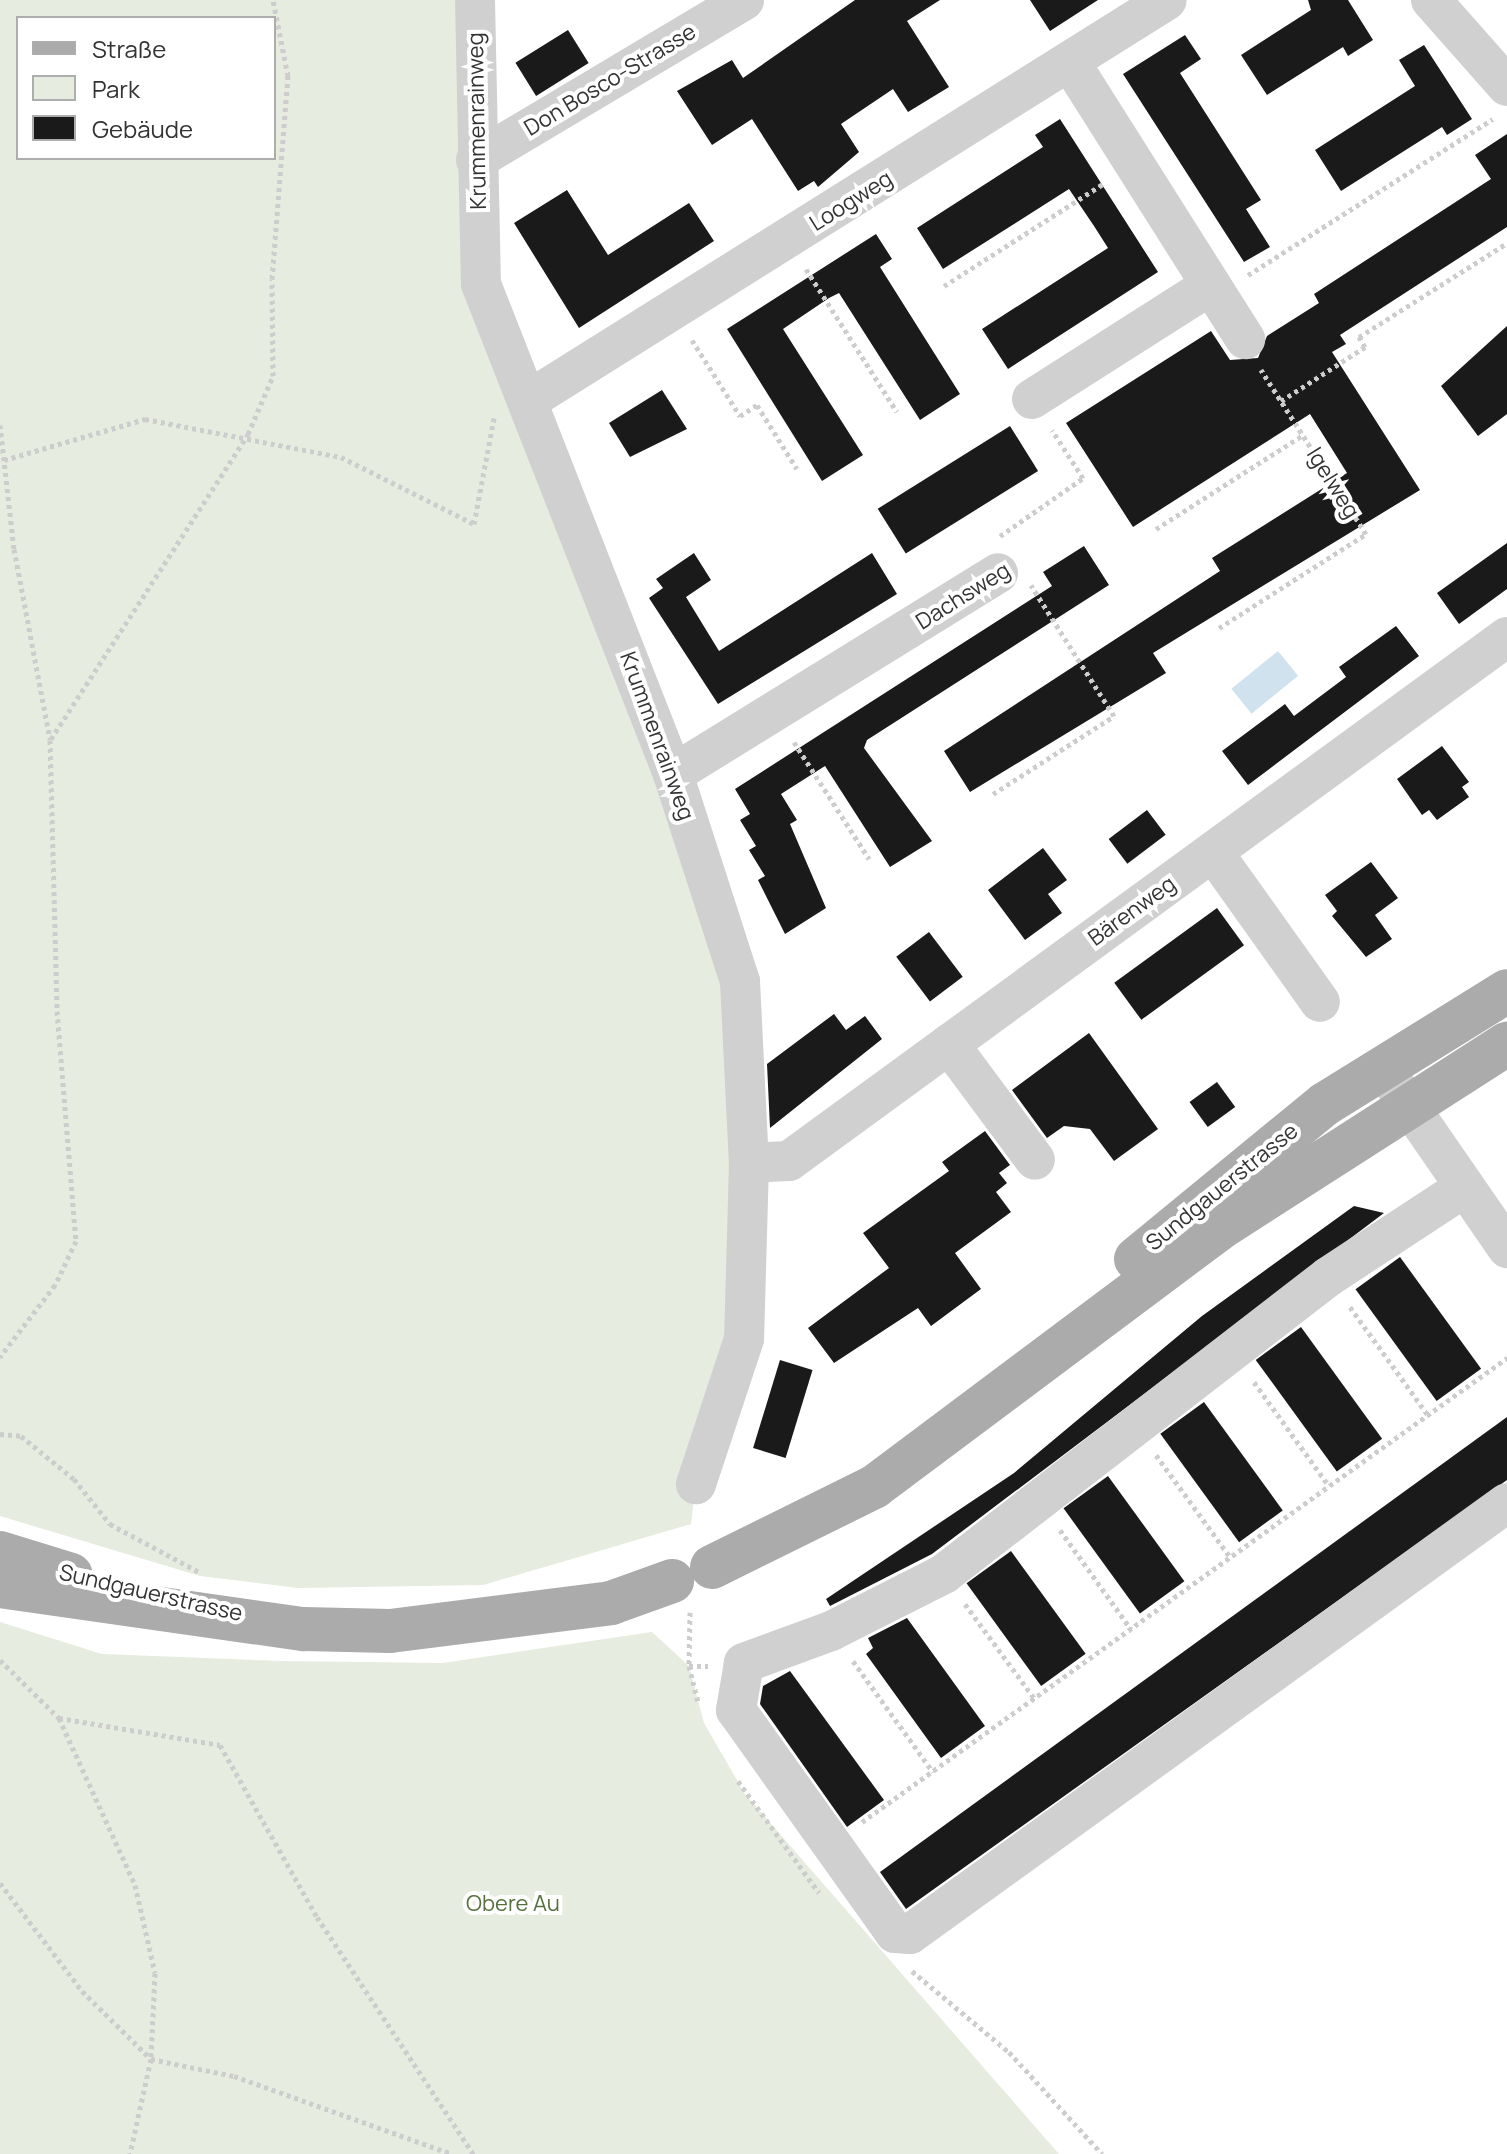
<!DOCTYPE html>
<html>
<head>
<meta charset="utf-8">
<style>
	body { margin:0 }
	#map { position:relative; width:1507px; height:2154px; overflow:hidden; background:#fff; font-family:Manrope,sans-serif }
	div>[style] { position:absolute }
	.green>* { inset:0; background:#e6ecdf }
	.water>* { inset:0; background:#cfe2ee; transform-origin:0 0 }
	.building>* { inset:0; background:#1a1a1a; transform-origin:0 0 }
	.path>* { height:5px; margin-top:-2.5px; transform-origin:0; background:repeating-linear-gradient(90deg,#cdcdcd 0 4px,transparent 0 8px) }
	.minor>* { height:40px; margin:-20px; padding:0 20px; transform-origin:20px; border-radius:20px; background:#d0d0d0 }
	.major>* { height:44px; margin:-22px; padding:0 22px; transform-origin:22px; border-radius:22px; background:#ababab }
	span { translate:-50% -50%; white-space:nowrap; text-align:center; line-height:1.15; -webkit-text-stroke:8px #fff; paint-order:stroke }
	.street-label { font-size:22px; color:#333 }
	.park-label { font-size:22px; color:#56703f }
	.legend { position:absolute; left:16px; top:16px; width:260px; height:144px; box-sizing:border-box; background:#fff; border:2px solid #adadad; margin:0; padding:10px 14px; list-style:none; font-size:24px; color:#333 }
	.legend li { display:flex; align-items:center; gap:16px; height:40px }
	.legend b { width:40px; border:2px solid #adadad }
</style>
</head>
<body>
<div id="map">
	<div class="green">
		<i style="clip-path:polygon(evenodd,0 0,475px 0,481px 284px,740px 981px,744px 1339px,696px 1483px,691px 1524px,483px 1585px,298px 1588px,200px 1576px,0 1516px,0 0,18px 18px,274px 18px,274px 158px,18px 158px,18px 18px)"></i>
		<i style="clip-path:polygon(0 1622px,102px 1654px,282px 1661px,443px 1663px,652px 1632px,689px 1666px,704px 1723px,745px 1794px,1059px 2154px,0 2154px)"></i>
	</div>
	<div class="water">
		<i style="left:1278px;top:651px;width:32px;height:60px;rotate:51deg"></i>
	</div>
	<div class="building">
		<i style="clip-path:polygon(855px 0,940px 0,907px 21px,949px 87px,908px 112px,893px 89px,841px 124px,859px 152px,818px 187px,814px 181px,798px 191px,752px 119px,712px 145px,677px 91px,732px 60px,743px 78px)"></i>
		<i style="clip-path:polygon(1030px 0,1098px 0,1050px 31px)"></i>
		<i style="clip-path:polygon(1308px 0,1348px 0,1373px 40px,1348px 56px,1343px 47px,1267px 95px,1241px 55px,1311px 10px)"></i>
		<i style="left:568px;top:30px;width:39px;height:62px;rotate:58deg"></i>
		<i style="clip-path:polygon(1185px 35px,1201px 59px,1180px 73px,1261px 200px,1246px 209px,1270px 247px,1244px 262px,1123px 74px)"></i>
		<i style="clip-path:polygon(1424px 45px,1472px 119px,1447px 135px,1442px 127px,1341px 191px,1315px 150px,1415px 86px,1399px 60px)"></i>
		<i style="clip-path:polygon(1060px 119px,1158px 272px,1008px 369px,982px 329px,1108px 248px,1094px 226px,1069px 189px,943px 269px,917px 228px,1043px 147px,1035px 135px)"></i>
		<i style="clip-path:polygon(1507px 134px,1507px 227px,1340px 335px,1346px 344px,1332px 352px,1420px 490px,1153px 653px,1166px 673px,970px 792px,944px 751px,1220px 571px,1212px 558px,1347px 473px,1310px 414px,1133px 527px,1066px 423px,1211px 331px,1230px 360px,1258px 358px,1267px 336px,1319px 303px,1314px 294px,1491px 179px,1475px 155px)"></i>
		<i style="clip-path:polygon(567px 190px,608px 255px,689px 203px,714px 241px,579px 328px,514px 223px)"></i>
		<i style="clip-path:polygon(876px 234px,892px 259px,880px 267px,960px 394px,920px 420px,839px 293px,829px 298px,783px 329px,863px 455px,822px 481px,727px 329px)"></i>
		<i style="clip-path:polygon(1507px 326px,1507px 414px,1478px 436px,1441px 386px)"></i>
		<i style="clip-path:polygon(662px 390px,687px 429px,630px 457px,609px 423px)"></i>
		<i style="left:1010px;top:426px;width:53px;height:156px;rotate:58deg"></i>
		<i style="clip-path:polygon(1507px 543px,1507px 589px,1459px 624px,1437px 593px)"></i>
		<i style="clip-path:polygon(1084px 546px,1109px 585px,867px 740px,864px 748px,932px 841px,890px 867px,825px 766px,781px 794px,797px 820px,790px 824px,826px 908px,785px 934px,758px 880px,765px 876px,749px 850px,756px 846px,740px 820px,750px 814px,735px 789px,1052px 586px,1043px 572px)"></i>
		<i style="clip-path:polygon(694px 553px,711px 580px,686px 597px,719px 651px,872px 553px,897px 594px,718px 704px,649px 598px,663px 588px,656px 579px)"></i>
		<i style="clip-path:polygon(1396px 626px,1419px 656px,1248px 785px,1222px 751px,1285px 704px,1294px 716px,1346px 677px,1339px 667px)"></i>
		<i style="clip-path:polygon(1442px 746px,1469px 782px,1462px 787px,1469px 797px,1437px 820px,1429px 810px,1422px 815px,1397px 779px)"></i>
		<i style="left:1147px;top:810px;width:31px;height:48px;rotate:53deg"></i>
		<i style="clip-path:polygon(1043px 848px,1067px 880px,1048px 894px,1062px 913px,1025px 940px,988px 890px)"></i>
		<i style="clip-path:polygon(1371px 862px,1398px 898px,1375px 915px,1392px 939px,1366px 957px,1332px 916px,1337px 911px,1325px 895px)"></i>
		<i style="left:1217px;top:908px;width:46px;height:127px;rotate:54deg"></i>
		<i style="left:929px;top:932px;width:56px;height:41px;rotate:53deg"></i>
		<i style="clip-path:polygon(834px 1014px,846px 1030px,865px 1016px,882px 1039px,770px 1128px,767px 1064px)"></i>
		<i style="clip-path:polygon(1089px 1033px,1158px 1129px,1114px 1161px,1090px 1129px,1064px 1126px,1047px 1138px,1012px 1090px)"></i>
		<i style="left:1217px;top:1082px;width:31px;height:34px;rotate:54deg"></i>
		<i style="clip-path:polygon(985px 1131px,1010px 1165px,999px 1173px,1007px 1183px,996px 1192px,1011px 1212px,955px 1253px,981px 1289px,931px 1326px,918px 1308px,834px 1363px,808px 1328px,889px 1268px,863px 1233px,949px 1171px,942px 1162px)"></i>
		<i style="clip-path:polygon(1354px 1206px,1384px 1213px,932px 1554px,830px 1606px,826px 1599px,1014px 1473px,1202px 1316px)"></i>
		<i style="left:1400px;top:1257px;width:138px;height:55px;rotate:54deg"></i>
		<i style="left:1301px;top:1327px;width:138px;height:56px;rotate:54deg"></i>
		<i style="left:780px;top:1360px;width:34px;height:92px;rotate:17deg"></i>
		<i style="left:1204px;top:1402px;width:134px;height:54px;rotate:54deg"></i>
		<i style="clip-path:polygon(1507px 1417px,1507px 1480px,906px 1909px,880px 1872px)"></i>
		<i style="left:1108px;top:1476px;width:130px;height:55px;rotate:54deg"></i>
		<i style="left:1011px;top:1551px;width:127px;height:55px;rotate:54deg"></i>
		<i style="clip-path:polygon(907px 1618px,985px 1726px,941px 1758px,866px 1654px,873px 1648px,868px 1638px)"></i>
		<i style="clip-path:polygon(790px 1671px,884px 1800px,847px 1827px,760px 1704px,763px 1686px)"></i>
	</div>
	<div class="path">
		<i style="left:806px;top:269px;width:169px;rotate:57.5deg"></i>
		<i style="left:1248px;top:275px;width:290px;rotate:-32.5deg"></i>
		<i style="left:944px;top:286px;width:189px;rotate:-32.7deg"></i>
		<i style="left:692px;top:340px;width:90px;rotate:57.7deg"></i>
		<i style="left:740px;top:416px;width:20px;rotate:-33deg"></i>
		<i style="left:757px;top:405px;width:75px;rotate:58deg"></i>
		<i style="left:1281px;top:401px;width:100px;rotate:-32.7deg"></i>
		<i style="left:1365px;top:347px;width:12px;rotate:-121deg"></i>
		<i style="left:1359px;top:337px;width:175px;rotate:-32.4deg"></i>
		<i style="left:0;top:425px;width:125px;rotate:83.6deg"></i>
		<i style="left:14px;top:549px;width:194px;rotate:79.3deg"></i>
		<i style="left:50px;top:740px;width:271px;rotate:88.5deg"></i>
		<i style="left:57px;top:1011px;width:231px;rotate:85.3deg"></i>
		<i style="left:76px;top:1241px;width:49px;rotate:115.5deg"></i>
		<i style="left:55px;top:1285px;width:91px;rotate:127.4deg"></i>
		<i style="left:4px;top:460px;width:147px;rotate:-16.2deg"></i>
		<i style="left:145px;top:419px;width:200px;rotate:11deg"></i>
		<i style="left:341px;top:457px;width:149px;rotate:26.7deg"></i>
		<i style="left:474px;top:524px;width:108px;rotate:-79.3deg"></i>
		<i style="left:1156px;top:529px;width:174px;rotate:-32.6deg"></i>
		<i style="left:1000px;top:536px;width:101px;rotate:-34.9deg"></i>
		<i style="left:1083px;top:478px;width:57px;rotate:-122.9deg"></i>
		<i style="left:1219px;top:628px;width:174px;rotate:-32.6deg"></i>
		<i style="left:1366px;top:534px;width:195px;rotate:-122.6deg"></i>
		<i style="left:51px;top:739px;width:363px;rotate:-57.1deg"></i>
		<i style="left:248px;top:434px;width:63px;rotate:-66.7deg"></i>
		<i style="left:273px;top:376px;width:97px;rotate:-90.6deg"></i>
		<i style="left:272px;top:279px;width:204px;rotate:-85.5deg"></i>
		<i style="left:288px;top:76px;width:77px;rotate:-101.2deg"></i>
		<i style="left:794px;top:742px;width:139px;rotate:57.3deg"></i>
		<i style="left:993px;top:794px;width:144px;rotate:-32.8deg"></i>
		<i style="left:1114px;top:716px;width:155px;rotate:-122.4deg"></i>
		<i style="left:1350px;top:1307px;width:133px;rotate:54.2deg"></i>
		<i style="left:1254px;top:1382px;width:128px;rotate:54.2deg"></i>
		<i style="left:0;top:1434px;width:21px;rotate:5deg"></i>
		<i style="left:21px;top:1436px;width:68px;rotate:39.1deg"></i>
		<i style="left:74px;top:1479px;width:58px;rotate:51.3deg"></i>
		<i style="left:110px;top:1524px;width:103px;rotate:28.3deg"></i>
		<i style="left:1156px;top:1455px;width:126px;rotate:54deg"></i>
		<i style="left:1060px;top:1530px;width:122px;rotate:54.4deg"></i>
		<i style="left:965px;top:1604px;width:117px;rotate:53.7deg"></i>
		<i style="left:690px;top:1612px;width:54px;rotate:91.1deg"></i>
		<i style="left:689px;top:1666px;width:36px;rotate:76deg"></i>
		<i style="left:0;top:1660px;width:83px;rotate:44.5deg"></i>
		<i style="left:59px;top:1718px;width:183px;rotate:65.5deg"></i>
		<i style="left:135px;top:1885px;width:90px;rotate:77.2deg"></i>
		<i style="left:155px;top:1973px;width:86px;rotate:92.7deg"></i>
		<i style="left:151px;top:2059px;width:97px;rotate:102.5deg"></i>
		<i style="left:853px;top:1661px;width:137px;rotate:54.2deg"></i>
		<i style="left:689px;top:1666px;width:19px"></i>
		<i style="left:59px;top:1718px;width:163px;rotate:9.5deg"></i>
		<i style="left:220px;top:1745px;width:197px;rotate:60.6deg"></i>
		<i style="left:317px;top:1917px;width:284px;rotate:56.6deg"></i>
		<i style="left:738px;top:1781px;width:138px;rotate:54.1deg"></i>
		<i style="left:862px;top:1822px;width:795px;rotate:-35.73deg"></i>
		<i style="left:0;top:1883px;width:136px;rotate:52.8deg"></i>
		<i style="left:82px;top:1991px;width:97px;rotate:44.6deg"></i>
		<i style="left:151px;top:2059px;width:85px;rotate:11.6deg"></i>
		<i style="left:234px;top:2076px;width:232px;rotate:19.7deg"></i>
		<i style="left:912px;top:1971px;width:126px;rotate:39.9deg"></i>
		<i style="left:1009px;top:2052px;width:138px;rotate:47.6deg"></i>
	</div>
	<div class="minor">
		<i style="left:475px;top:0;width:284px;rotate:88.8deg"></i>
		<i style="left:481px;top:284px;width:526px;rotate:68.6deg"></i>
		<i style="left:673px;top:774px;width:218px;rotate:72.1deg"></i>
		<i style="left:740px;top:981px;width:182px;rotate:87.2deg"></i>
		<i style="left:749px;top:1163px;width:176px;rotate:91.6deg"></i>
		<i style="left:744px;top:1339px;width:153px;rotate:108.3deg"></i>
		<i style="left:1431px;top:0;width:115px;rotate:48.5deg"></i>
		<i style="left:1070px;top:62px;width:328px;rotate:57.7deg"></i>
		<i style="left:476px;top:160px;width:312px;rotate:-30.8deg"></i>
		<i style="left:532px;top:398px;width:749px;rotate:-32.08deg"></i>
		<i style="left:1032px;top:399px;width:212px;rotate:-32.5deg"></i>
		<i style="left:673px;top:774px;width:382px;rotate:-31.7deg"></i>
		<i style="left:1213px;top:852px;width:184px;rotate:54.5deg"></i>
		<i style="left:949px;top:1044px;width:144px;rotate:53.4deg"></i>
		<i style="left:1383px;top:1068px;width:219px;rotate:55.4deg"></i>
		<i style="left:749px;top:1163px;width:40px;rotate:-2.9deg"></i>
		<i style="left:789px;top:1161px;width:889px;rotate:-36.12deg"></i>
		<i style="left:1465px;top:1187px;width:164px;rotate:146.7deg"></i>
		<i style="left:1328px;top:1277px;width:485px;rotate:142.3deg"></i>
		<i style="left:944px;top:1574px;width:127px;rotate:153.2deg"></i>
		<i style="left:831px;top:1631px;width:93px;rotate:159.8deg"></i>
		<i style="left:744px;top:1663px;width:48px;rotate:99.7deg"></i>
		<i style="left:736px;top:1710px;width:274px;rotate:54.5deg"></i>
		<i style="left:895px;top:1933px;width:15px;rotate:4deg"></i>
		<i style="left:910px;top:1934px;width:736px;rotate:-35.83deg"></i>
	</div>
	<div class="major">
		<i style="left:1136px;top:1259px;width:244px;rotate:-39.4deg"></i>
		<i style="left:1325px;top:1104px;width:214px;rotate:-31.8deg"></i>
		<i style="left:0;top:1553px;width:74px;rotate:17.2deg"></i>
		<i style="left:712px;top:1567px;width:181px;rotate:-26.3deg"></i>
		<i style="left:874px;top:1487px;width:429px;rotate:-36.8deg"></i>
		<i style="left:1217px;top:1230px;width:345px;rotate:-32.7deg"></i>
		<i style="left:0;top:1586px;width:307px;rotate:8.1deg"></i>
		<i style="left:304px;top:1629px;width:86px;rotate:1.3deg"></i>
		<i style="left:390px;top:1631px;width:223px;rotate:-7.2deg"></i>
		<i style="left:611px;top:1603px;width:65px;rotate:-19.8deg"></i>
	</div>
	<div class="street-label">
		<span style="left:610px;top:80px;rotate:-31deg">Don Bosco-Strasse</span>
		<span style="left:477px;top:121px;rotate:-91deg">Krummenrainweg</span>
		<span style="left:851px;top:201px;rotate:-32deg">Loogweg</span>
		<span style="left:1333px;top:483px;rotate:58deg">Igelweg</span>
		<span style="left:963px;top:596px;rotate:-32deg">Dachsweg</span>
		<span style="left:657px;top:736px;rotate:70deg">Krummenrainweg</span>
		<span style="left:1132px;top:911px;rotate:-36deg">Bärenweg</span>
		<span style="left:1222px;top:1187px;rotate:-39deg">Sundgauerstrasse</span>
		<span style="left:151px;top:1593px;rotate:13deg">Sundgauerstrasse</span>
	</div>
	<div class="park-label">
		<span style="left:513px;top:1904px">Obere Au</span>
	</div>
	<ul class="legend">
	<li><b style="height:10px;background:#ababab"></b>Straße</li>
	<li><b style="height:22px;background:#e6ecdf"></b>Park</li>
	<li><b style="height:22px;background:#1a1a1a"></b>Gebäude</li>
	</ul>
</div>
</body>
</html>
